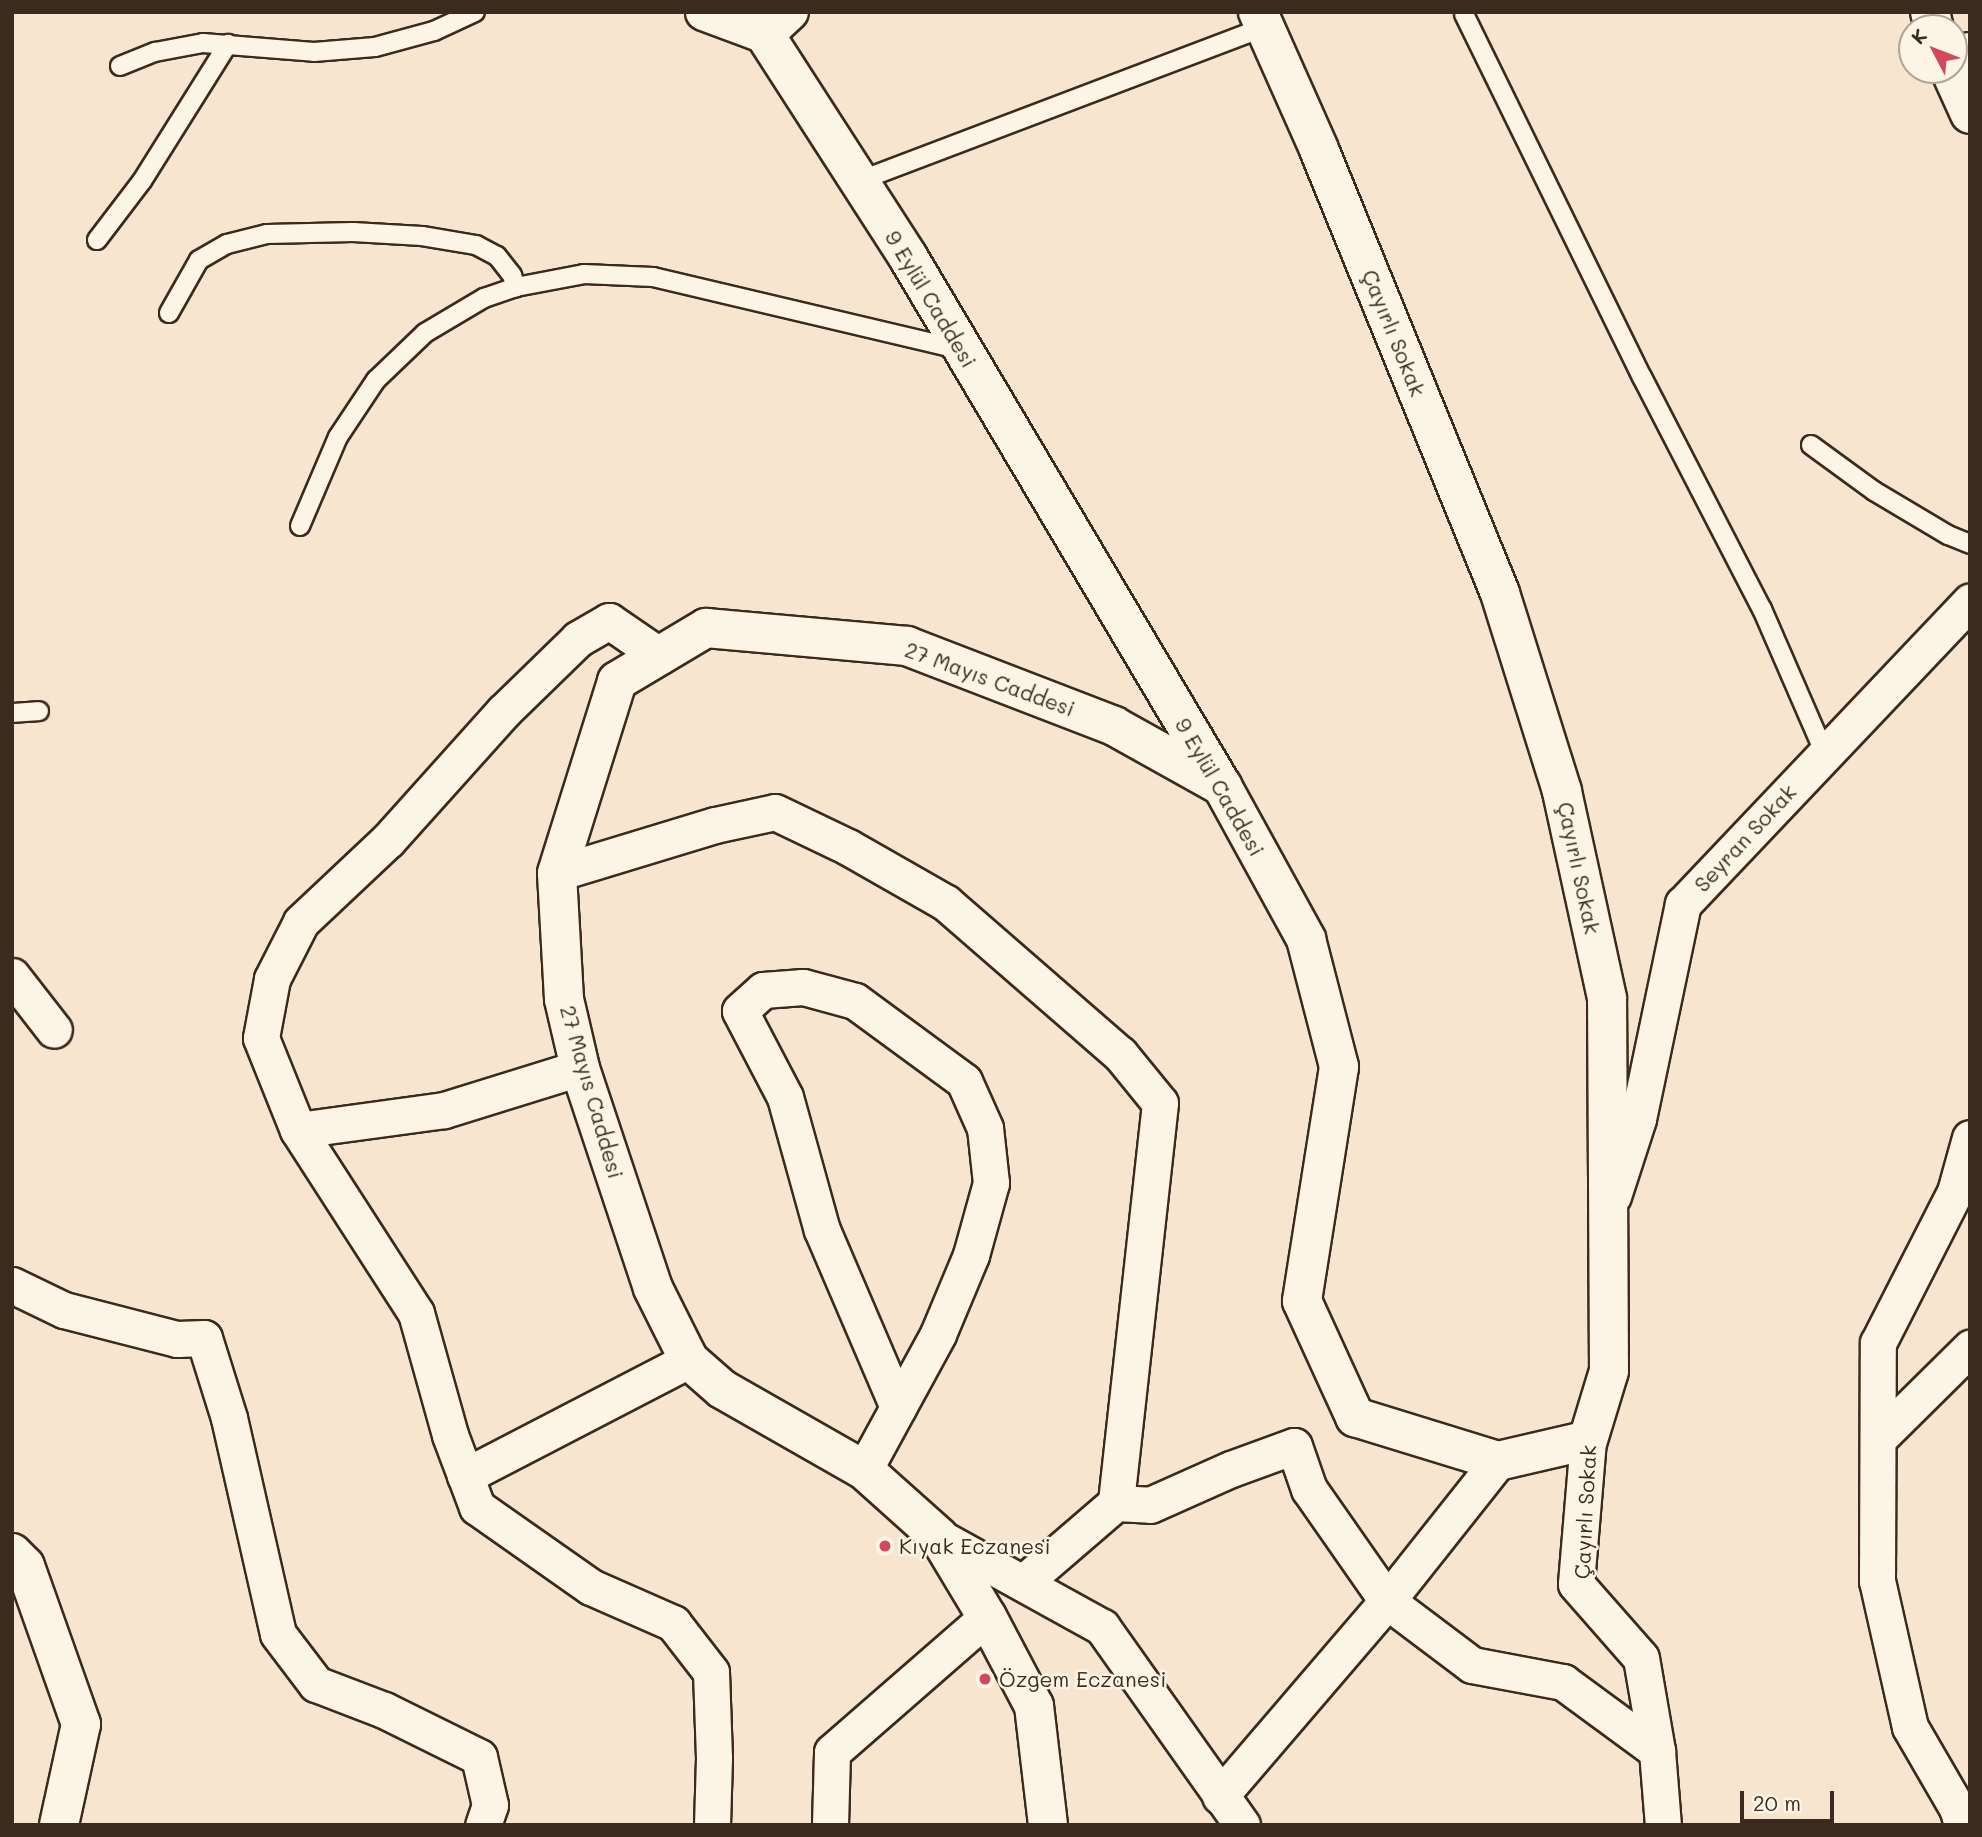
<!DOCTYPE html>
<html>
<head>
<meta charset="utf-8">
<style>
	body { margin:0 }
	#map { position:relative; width:1982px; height:1837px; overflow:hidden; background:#f7e5cf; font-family:Mali,sans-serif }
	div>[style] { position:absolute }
	.roads { filter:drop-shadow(2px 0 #3b2a1e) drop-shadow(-2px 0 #3b2a1e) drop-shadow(0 2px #3b2a1e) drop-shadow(0 -2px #3b2a1e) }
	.lane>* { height:18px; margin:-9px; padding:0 9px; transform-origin:9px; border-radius:9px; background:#fcf5e5 }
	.street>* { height:35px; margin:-17.5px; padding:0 17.5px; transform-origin:17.5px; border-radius:17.5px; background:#fcf5e5 }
	.secondary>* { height:38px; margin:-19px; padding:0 19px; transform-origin:19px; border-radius:19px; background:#fcf5e5 }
	.dots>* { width:19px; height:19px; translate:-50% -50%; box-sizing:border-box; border:4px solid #fcf5e5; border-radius:50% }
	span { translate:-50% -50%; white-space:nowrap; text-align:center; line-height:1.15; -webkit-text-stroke:5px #fcf5e5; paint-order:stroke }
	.street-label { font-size:21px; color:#3b2a1e }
	.poi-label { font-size:21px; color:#3b2a1e }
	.left { translate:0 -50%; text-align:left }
	.frame { position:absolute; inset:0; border:14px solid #3b2a1e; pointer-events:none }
	.north { position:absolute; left:1898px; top:14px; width:70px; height:70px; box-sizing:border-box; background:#fcf5e5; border:2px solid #afa495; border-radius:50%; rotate:312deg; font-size:19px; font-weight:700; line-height:28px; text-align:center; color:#3b2a1e }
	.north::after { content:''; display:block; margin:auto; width:24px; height:32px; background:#d1495b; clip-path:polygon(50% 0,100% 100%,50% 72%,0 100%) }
	.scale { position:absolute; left:1740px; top:1791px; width:94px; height:32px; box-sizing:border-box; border:4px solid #3b2a1e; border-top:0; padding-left:9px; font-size:21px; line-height:24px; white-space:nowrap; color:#3b2a1e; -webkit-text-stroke:5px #fcf5e5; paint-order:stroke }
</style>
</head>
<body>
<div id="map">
	<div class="roads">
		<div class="lane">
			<i style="left:1464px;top:14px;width:404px;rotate:63.9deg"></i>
			<i style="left:1642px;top:377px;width:261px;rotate:62.7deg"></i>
			<i style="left:1762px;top:609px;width:158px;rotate:66.5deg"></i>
			<i style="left:120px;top:66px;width:38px;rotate:-22deg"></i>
			<i style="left:155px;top:52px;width:49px;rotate:-10.6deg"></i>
			<i style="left:203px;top:43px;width:111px;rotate:4.6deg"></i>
			<i style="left:314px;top:52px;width:61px;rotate:-4.7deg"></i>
			<i style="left:375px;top:47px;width:61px;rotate:-15.2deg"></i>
			<i style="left:434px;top:31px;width:45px;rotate:-24.9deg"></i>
			<i style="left:859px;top:181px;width:433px;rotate:-20.8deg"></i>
			<i style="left:97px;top:240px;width:74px;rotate:-52.7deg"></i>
			<i style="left:142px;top:181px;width:162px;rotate:-57.9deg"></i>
			<i style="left:169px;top:313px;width:61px;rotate:-60.5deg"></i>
			<i style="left:199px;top:260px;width:32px;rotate:-30deg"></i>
			<i style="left:227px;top:244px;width:41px;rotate:-14deg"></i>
			<i style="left:267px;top:234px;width:86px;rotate:-1.3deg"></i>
			<i style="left:353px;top:232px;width:69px;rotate:3.3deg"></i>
			<i style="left:422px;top:236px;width:55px;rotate:9.5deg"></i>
			<i style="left:476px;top:245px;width:24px;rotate:28deg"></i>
			<i style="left:497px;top:256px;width:24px;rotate:52deg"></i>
			<i style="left:512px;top:275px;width:13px;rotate:72deg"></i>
			<i style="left:1811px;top:445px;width:78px;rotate:36.1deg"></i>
			<i style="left:1874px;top:491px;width:86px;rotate:30.7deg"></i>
			<i style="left:1948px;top:535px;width:24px;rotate:22deg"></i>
			<i style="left:300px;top:526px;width:97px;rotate:-66.9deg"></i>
			<i style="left:338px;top:437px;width:69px;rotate:-56.3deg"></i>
			<i style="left:376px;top:380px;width:68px;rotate:-43.8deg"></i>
			<i style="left:425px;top:333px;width:69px;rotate:-30.7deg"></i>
			<i style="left:484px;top:298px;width:34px;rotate:-19deg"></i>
			<i style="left:516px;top:287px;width:69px;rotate:-10.8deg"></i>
			<i style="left:584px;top:274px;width:69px;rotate:2.5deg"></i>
			<i style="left:653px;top:277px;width:313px;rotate:13.3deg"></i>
			<i style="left:12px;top:713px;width:27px;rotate:-4deg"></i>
		</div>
		<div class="street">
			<i style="left:703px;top:12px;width:66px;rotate:20.4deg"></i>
			<i style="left:765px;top:35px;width:34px;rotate:-43deg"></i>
			<i style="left:1954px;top:53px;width:16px;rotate:-11deg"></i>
			<i style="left:660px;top:656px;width:62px;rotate:-145.5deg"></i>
			<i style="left:609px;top:621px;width:36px;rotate:150deg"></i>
			<i style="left:578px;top:639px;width:105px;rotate:135.8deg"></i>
			<i style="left:503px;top:712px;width:172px;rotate:131.9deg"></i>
			<i style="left:388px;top:840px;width:120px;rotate:136.7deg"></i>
			<i style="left:301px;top:922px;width:64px;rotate:117deg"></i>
			<i style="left:272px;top:979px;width:60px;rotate:100.6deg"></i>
			<i style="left:261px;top:1038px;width:99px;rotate:68.1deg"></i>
			<i style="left:298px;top:1130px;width:218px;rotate:57.2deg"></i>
			<i style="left:416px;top:1313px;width:127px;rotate:74.4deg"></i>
			<i style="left:450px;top:1435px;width:77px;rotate:69.4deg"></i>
			<i style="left:477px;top:1507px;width:139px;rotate:35.1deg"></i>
			<i style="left:591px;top:1587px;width:90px;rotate:23.7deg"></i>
			<i style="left:673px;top:1623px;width:62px;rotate:52.2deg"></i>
			<i style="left:711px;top:1672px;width:86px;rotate:88deg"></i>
			<i style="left:714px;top:1758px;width:67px;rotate:91.7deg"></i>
			<i style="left:557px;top:873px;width:165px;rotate:-16.9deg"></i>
			<i style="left:715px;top:825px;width:61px;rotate:-12.2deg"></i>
			<i style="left:775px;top:812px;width:81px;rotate:25.6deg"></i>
			<i style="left:848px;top:847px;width:113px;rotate:29.7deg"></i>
			<i style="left:946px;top:903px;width:230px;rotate:41deg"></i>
			<i style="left:1120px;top:1054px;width:63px;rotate:50.8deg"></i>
			<i style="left:1160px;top:1103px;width:402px;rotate:96.3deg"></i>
			<i style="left:12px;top:976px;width:68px;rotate:52.1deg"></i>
			<i style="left:298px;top:1130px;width:147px;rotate:-7.8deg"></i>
			<i style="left:444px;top:1110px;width:142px;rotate:-17.2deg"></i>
			<i style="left:1613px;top:1196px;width:81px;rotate:-72deg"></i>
			<i style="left:1638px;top:1119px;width:220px;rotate:-78.2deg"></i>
			<i style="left:1683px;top:904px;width:417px;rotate:-46.5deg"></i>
			<i style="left:12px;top:1285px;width:58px;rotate:25.7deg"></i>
			<i style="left:64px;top:1310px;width:117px;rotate:14.4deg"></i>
			<i style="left:177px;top:1339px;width:27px;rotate:-2deg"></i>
			<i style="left:204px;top:1338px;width:84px;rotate:72.6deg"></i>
			<i style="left:229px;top:1418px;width:221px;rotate:77.2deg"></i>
			<i style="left:278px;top:1634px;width:63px;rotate:52.8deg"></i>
			<i style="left:316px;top:1684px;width:73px;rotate:20.9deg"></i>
			<i style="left:384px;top:1710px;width:106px;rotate:26.3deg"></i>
			<i style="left:479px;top:1757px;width:49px;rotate:77.1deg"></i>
			<i style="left:490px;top:1805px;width:21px;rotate:109deg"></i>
			<i style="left:1880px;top:1437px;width:127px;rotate:-44.7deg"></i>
			<i style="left:1588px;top:1440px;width:144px;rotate:94.8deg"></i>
			<i style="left:1576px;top:1584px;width:98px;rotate:48.7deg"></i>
			<i style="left:1641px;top:1658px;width:94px;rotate:80.2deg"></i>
			<i style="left:864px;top:1470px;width:155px;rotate:-61.4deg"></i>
			<i style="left:938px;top:1334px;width:86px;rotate:-67.3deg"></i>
			<i style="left:971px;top:1255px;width:75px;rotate:-74.5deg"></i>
			<i style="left:991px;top:1183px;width:55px;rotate:-96.2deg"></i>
			<i style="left:985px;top:1128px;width:51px;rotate:-114.1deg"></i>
			<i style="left:964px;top:1081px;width:135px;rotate:-143.7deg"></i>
			<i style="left:855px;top:1001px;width:54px;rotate:-164.9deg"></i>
			<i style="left:803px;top:987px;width:40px;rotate:175.7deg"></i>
			<i style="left:763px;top:990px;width:31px;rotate:138deg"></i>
			<i style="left:740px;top:1011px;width:97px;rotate:62.4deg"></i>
			<i style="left:785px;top:1097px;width:138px;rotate:74.5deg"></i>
			<i style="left:822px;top:1230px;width:193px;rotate:66.8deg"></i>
			<i style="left:465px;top:1476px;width:252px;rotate:-27.4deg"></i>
			<i style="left:939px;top:1537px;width:186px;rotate:28.9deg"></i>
			<i style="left:1102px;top:1627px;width:242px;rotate:54.7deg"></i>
			<i style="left:1024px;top:1582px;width:121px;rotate:-40.7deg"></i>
			<i style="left:1116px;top:1503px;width:34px;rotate:3deg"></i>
			<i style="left:1150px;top:1505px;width:89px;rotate:-24deg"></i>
			<i style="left:1231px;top:1469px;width:67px;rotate:-20.1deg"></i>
			<i style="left:1294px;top:1446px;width:46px;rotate:70.8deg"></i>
			<i style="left:1309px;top:1489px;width:136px;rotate:55.1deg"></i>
			<i style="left:1387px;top:1601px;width:106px;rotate:37deg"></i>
			<i style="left:1472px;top:1665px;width:93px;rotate:10.6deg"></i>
			<i style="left:1563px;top:1682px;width:117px;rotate:36.3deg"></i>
			<i style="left:1657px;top:1751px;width:74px;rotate:85.4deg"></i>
			<i style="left:1220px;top:1796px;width:257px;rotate:-49.4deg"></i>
			<i style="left:1387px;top:1601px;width:179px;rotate:-51.6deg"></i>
			<i style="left:830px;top:1825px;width:73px;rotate:-88.4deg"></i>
			<i style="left:832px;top:1752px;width:206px;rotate:-41.1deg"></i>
			<i style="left:1962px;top:1825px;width:18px;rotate:-106deg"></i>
			<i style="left:1957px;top:1808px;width:94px;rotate:-120.1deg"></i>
			<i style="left:1910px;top:1727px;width:150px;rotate:-102.7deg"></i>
			<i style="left:1877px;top:1581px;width:238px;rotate:-89.8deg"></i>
			<i style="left:1878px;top:1343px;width:169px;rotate:-63deg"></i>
			<i style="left:1955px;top:1192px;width:56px;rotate:-74.5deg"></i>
		</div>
		<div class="secondary">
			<i style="left:740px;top:12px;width:34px;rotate:43deg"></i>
			<i style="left:765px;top:35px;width:264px;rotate:57.2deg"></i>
			<i style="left:908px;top:257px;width:615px;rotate:59.31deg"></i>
			<i style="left:1222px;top:786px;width:175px;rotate:61.2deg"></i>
			<i style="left:1306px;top:939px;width:132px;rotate:75.5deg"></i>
			<i style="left:1339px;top:1067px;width:237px;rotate:99deg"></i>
			<i style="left:1302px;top:1301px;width:128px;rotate:65.4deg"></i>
			<i style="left:1355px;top:1417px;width:150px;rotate:17.1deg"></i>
			<i style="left:1498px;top:1461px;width:92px;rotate:-13.1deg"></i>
			<i style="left:1588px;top:1440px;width:72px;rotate:-73.1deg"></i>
			<i style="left:1609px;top:1371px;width:373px;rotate:-90.3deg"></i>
			<i style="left:1607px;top:998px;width:212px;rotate:-102.3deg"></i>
			<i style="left:1562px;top:791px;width:207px;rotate:-107.4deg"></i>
			<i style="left:1500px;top:593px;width:479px;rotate:-112.2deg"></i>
			<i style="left:1319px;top:149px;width:150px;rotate:-114deg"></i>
			<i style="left:1930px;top:12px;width:16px;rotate:76deg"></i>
			<i style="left:1950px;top:70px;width:48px;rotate:65.6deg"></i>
			<i style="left:12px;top:1553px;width:18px;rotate:45deg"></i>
			<i style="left:25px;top:1566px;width:168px;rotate:70.5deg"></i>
			<i style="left:81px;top:1724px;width:103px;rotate:102.3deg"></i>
			<i style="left:1048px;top:1825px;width:120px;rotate:-96.7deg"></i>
			<i style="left:1034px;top:1706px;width:101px;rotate:-117.8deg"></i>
			<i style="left:987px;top:1617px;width:93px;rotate:-121deg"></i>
			<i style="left:939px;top:1537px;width:101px;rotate:-138.2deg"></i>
			<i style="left:864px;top:1470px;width:163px;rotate:-150.3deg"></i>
			<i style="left:722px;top:1389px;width:44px;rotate:-138.7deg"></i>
			<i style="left:689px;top:1360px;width:80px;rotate:-116.6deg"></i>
			<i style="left:653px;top:1288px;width:232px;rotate:-108.4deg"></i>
			<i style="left:580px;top:1068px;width:71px;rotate:-103.1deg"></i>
			<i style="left:564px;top:999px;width:126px;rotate:-93.2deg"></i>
			<i style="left:557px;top:873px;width:201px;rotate:-72.6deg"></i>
			<i style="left:617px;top:681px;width:104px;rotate:-30.8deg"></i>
			<i style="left:706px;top:628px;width:202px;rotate:5.1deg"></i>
			<i style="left:907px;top:646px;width:222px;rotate:21.1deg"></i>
			<i style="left:1114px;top:726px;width:124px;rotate:29.1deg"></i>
		</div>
	</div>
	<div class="dots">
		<i style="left:885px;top:1546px;background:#d1495b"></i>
		<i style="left:985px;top:1679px;background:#d1495b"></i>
	</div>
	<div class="street-label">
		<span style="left:931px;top:299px;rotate:59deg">9 Eylül Caddesi</span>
		<span style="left:1394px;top:333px;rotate:68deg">Çayırlı Sokak</span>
		<span style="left:990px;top:679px;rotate:20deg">27 Mayıs Caddesi</span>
		<span style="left:1220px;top:787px;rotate:60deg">9 Eylül Caddesi</span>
		<span style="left:1745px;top:838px;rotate:-47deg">Seyran Sokak</span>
		<span style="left:1579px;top:868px;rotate:78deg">Çayırlı Sokak</span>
		<span style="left:592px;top:1092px;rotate:74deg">27 Mayıs Caddesi</span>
		<span style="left:1585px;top:1512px;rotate:-87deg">Çayırlı Sokak</span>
	</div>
	<div class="poi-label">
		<span class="left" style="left:899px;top:1546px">Kıyak Eczanesi</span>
		<span class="left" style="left:999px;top:1679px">Özgem Eczanesi</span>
	</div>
	<div class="frame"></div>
	<div class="north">K</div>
	<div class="scale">20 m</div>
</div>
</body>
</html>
